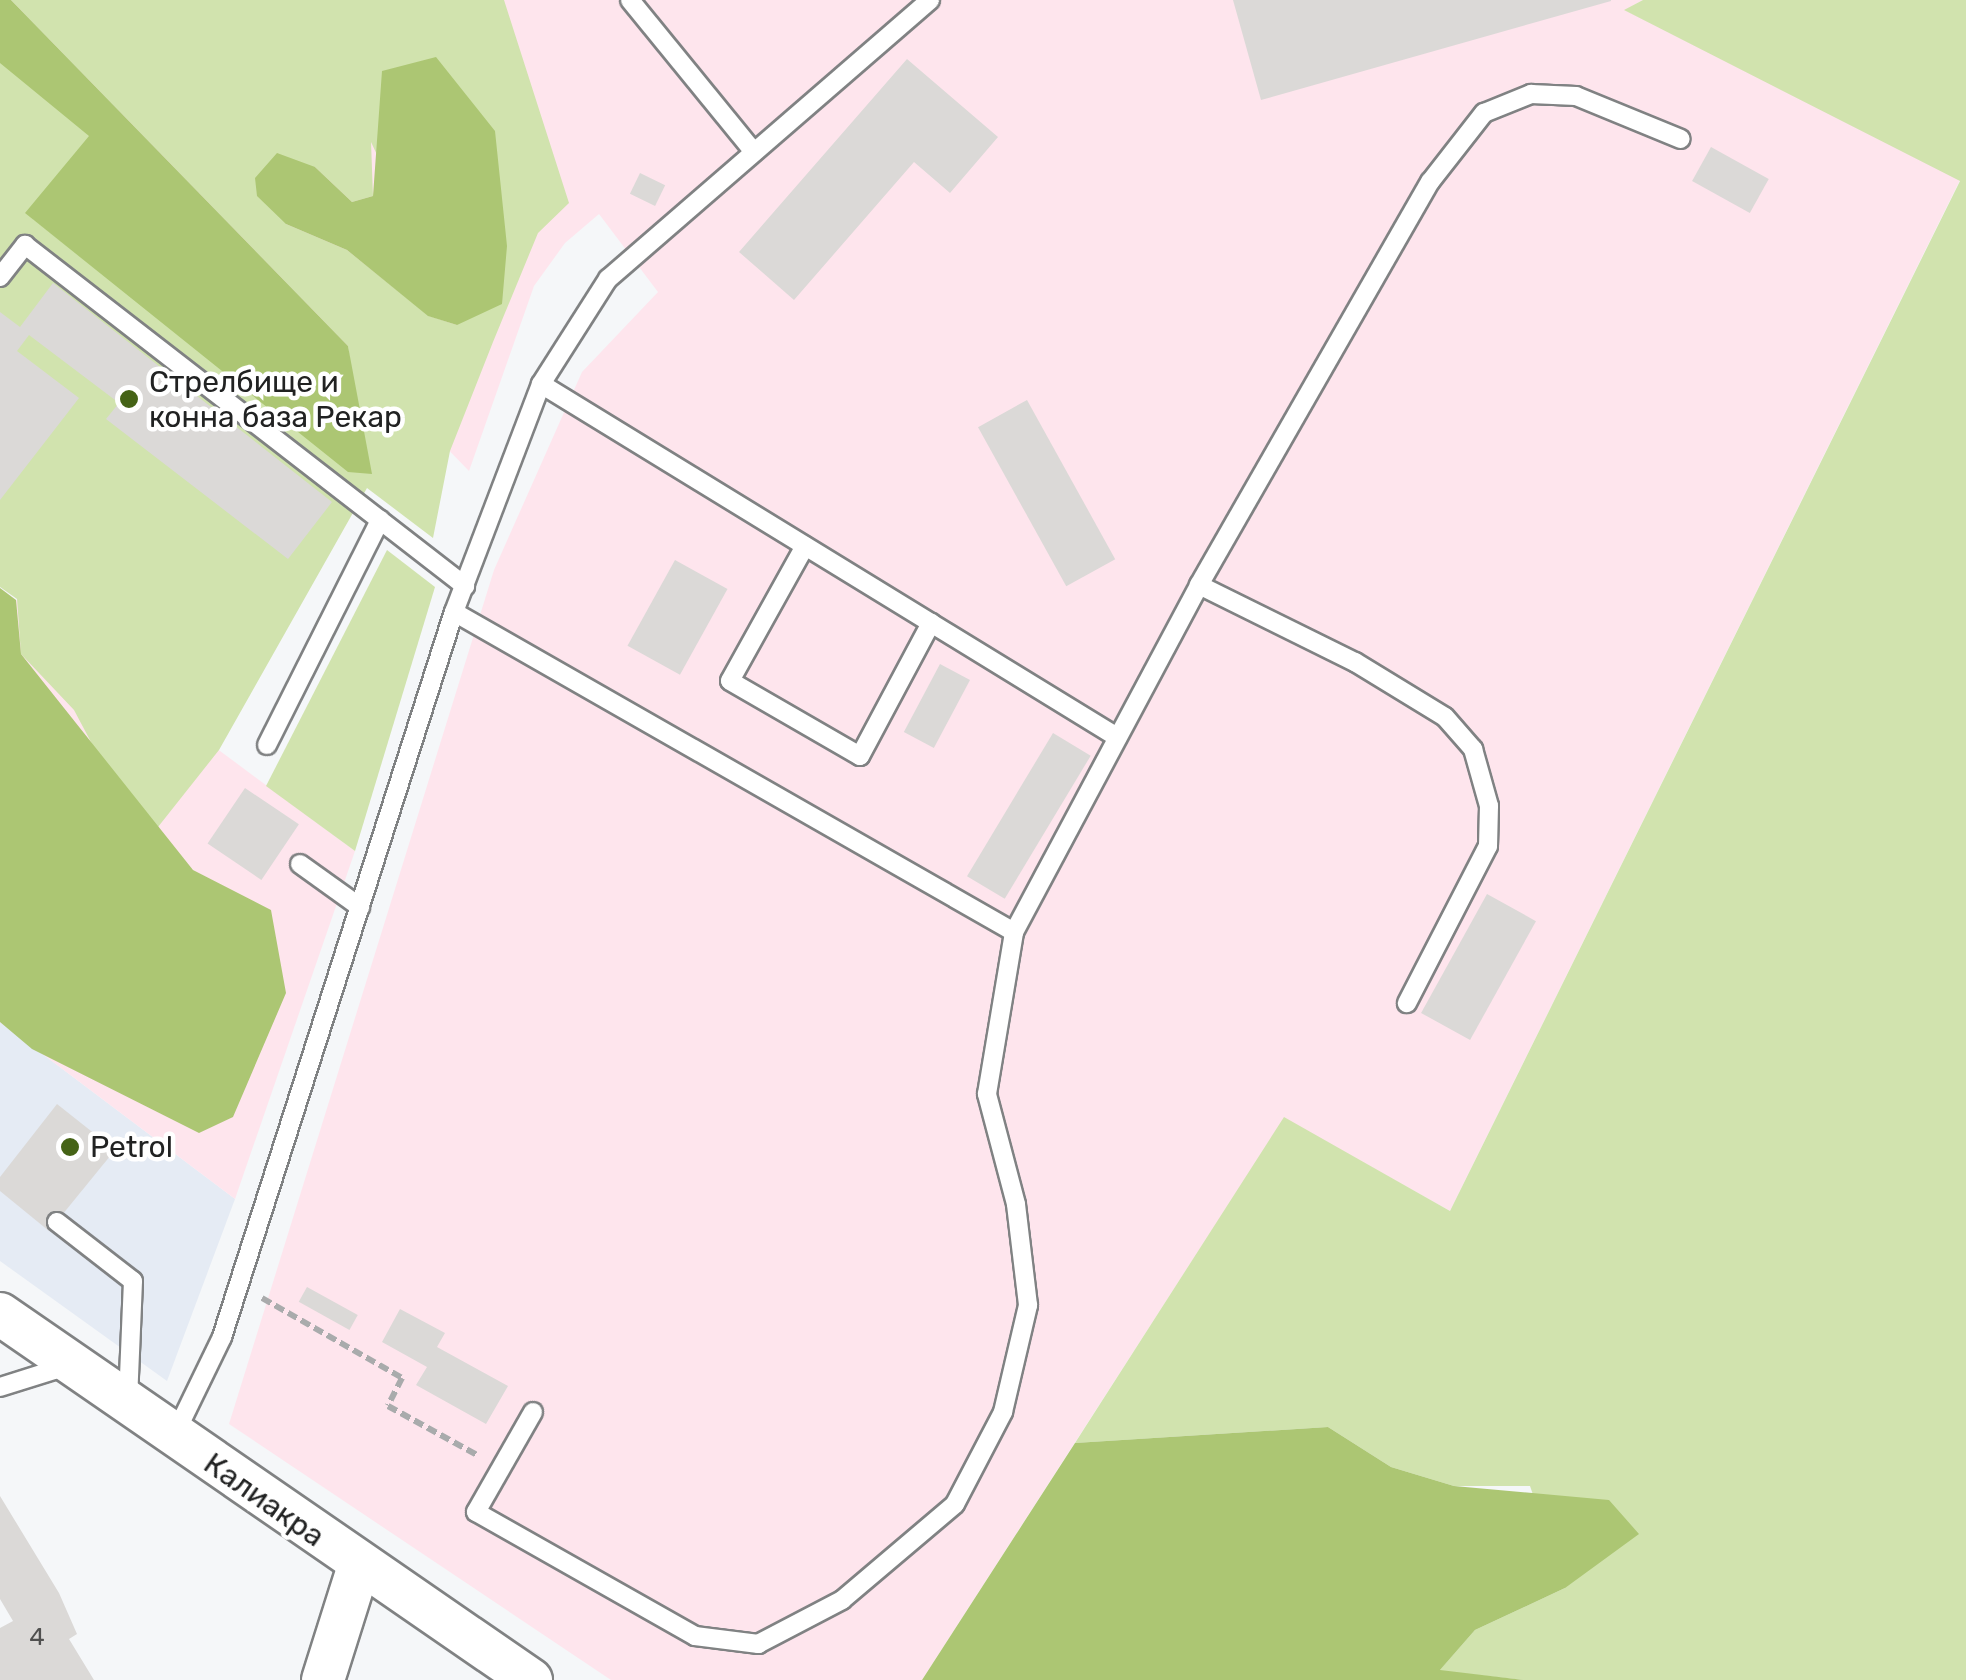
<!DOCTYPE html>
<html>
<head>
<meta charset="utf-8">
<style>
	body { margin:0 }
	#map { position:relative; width:1966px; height:1680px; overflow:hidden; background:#f5f7f9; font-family:Rubik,sans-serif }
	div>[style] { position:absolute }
	.built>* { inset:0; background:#e5ebf4 }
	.industrial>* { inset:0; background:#fee5ed }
	.green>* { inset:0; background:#d1e3ae }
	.forest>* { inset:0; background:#acc673 }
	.building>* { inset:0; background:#dbd9d7; transform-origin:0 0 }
	.path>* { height:6px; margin-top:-3px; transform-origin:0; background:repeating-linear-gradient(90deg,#a9abac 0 10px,transparent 0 15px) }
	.roads { filter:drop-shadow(2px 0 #808283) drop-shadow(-2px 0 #808283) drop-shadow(0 2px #808283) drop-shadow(0 -2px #808283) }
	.service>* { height:18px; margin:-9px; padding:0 9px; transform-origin:9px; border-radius:9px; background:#fff }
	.tertiary>* { height:42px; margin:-21px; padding:0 21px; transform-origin:21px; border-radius:21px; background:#fff }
	.dots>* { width:28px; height:28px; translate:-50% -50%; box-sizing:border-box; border:5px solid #fff; border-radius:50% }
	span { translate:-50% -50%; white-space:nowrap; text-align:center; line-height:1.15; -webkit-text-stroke:9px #fff; paint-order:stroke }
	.number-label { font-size:25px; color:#50504f }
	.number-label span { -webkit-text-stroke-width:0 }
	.poi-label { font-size:30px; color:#212222 }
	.left { translate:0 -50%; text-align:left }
	.street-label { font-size:30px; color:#212222 }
</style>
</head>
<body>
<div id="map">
	<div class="built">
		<i style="clip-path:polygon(0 1022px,235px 1199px,167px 1381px,0 1261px)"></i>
	</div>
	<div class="industrial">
		<i style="clip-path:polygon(11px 0,1643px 0,1625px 10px,1960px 180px,1450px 1211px,1284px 1118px,922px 1680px,611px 1680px,229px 1424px,494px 570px,582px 372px,658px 292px,599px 214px,565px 243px,534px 286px,469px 471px)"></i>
		<i style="clip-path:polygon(0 588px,355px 851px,235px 1199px,0 1022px)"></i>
	</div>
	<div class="green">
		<i style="clip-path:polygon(evenodd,11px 0,504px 0,569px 203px,538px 233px,493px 342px,450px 451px,433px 538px,367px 488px,219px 750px,158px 827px,100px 759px,74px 710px,21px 654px,17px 599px,0 587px,0 50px,103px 135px,33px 219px,167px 325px,358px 425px,348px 346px,11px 0,371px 142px,457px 325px,429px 316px,347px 250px,286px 224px,315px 167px,352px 202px,373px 196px,371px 142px)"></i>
		<i style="clip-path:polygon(1643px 0,1966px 0,1966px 1680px,1524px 1680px,1439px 1671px,1475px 1630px,1565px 1588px,1530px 1486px,1454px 1486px,1391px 1467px,1328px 1427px,1075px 1443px,1284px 1117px,1450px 1211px,1960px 181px,1624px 10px)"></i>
		<i style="clip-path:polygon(387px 550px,435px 587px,355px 851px,266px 786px)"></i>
	</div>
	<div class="forest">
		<i style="clip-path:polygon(0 0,11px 0,348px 346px,372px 474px,348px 472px,25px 213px,89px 136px,0 63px)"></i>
		<i style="clip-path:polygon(436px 57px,495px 131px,507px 246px,502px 304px,457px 325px,428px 316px,347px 250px,286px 224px,257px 196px,255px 178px,277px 153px,315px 167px,352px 202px,373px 196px,382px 71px)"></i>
		<i style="clip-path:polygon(0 588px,16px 600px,21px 654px,193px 870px,271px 910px,286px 993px,233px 1117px,199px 1133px,32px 1049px,0 1022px)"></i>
		<i style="clip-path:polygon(1328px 1427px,1391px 1467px,1454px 1486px,1609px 1500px,1639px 1534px,1565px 1588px,1475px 1630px,1440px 1670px,1524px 1680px,922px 1680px,1075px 1443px)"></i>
	</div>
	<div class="building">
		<i style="clip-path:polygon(1233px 0,1611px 0,1611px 1px,1261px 100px)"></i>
		<i style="clip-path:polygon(907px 59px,998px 137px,950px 193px,914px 162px,794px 300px,739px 252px)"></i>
		<i style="left:1711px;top:147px;width:66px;height:39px;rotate:29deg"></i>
		<i style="left:640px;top:173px;width:28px;height:23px;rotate:26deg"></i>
		<i style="clip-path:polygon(53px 283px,332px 502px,288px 559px,106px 419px,119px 403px,29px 335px,17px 351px,79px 398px,0 500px,0 312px,20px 327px)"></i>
		<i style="left:1027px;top:400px;width:182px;height:56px;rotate:61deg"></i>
		<i style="left:675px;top:560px;width:60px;height:98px;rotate:29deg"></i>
		<i style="left:940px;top:664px;width:34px;height:77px;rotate:28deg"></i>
		<i style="left:1053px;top:733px;width:44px;height:167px;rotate:31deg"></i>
		<i style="left:245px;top:788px;width:65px;height:67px;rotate:34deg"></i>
		<i style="left:1487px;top:894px;width:56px;height:136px;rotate:29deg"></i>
		<i style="clip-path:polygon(57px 1104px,115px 1150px,49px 1231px,0 1191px,0 1177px)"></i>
		<i style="left:307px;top:1287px;width:58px;height:17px;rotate:29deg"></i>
		<i style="clip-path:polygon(400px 1309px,445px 1333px,437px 1347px,508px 1386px,486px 1424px,416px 1385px,427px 1367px,382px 1342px)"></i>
		<i style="clip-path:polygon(0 1496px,59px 1593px,77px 1634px,69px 1639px,94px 1680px,0 1680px,0 1628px,13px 1621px,0 1599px)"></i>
	</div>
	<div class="path">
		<i style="left:262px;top:1298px;width:161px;rotate:29.7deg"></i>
		<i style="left:402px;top:1378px;width:31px;rotate:117deg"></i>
		<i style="left:388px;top:1406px;width:104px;rotate:28.8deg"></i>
	</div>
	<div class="roads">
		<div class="service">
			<i style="left:630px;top:0;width:196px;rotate:50.8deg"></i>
			<i style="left:0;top:277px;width:41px;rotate:-52deg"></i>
			<i style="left:25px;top:245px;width:557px;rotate:37.78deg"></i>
			<i style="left:541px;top:384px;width:676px;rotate:31.5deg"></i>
			<i style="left:805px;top:546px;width:154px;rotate:119.1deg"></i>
			<i style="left:730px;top:681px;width:150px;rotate:30deg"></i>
			<i style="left:860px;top:756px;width:151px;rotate:-61.9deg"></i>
			<i style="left:1199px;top:585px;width:465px;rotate:-60.2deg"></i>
			<i style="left:1430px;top:182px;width:88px;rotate:-52deg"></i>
			<i style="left:1484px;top:113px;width:51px;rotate:-22deg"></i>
			<i style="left:1531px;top:94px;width:45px;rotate:2.5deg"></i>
			<i style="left:1576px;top:96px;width:113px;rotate:22.3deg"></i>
			<i style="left:454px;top:612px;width:645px;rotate:29.74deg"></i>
			<i style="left:1014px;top:932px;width:393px;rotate:-61.9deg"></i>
			<i style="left:1199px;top:585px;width:174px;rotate:26.3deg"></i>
			<i style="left:1355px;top:662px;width:105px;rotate:31.4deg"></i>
			<i style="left:1445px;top:717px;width:43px;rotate:48.8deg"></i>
			<i style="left:1473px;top:749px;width:59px;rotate:74.3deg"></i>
			<i style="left:1489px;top:806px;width:40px;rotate:91.4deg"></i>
			<i style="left:1488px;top:846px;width:177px;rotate:117.3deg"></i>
			<i style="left:267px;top:745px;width:252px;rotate:-63.3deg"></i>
			<i style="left:300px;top:864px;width:74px;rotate:35.6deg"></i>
			<i style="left:57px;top:1222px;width:96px;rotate:37.8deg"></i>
			<i style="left:133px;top:1281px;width:118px;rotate:92.4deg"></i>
			<i style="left:0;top:1387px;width:73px;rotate:-17.4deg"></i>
			<i style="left:533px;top:1412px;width:115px;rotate:119.7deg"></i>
			<i style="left:476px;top:1512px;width:252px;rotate:29.5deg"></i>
			<i style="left:695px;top:1636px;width:64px;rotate:7.2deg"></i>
			<i style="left:758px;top:1644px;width:95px;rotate:-27.6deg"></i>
			<i style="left:842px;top:1600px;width:148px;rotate:-40.3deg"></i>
			<i style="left:955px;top:1504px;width:104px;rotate:-62.4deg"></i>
			<i style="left:1003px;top:1412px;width:110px;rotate:-76.8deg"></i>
			<i style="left:1028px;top:1305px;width:102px;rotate:-96.8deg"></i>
			<i style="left:1016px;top:1204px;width:114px;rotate:-104.8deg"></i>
			<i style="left:987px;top:1094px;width:164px;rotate:-80.5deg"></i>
			<i style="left:174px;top:1436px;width:110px;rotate:-64.1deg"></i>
			<i style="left:222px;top:1337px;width:761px;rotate:-72.26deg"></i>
			<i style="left:454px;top:612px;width:244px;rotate:-69.1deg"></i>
			<i style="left:541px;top:384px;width:125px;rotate:-57.5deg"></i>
			<i style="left:608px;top:279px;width:426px;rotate:-40.9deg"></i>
		</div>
		<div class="tertiary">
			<i style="left:0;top:1314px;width:645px;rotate:34.58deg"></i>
			<i style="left:323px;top:1680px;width:120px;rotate:-72.5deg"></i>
		</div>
	</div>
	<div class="dots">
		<i style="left:129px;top:399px;background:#456316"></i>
		<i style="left:70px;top:1147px;background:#456316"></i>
	</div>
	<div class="number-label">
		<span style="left:37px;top:1637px">4</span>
	</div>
	<div class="poi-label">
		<span class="left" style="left:149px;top:399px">Стрелбище и<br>конна база Рекар</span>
		<span class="left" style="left:90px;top:1147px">Petrol</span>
	</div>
	<div class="street-label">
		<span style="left:264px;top:1500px;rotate:35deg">Калиакра</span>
	</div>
</div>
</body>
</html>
